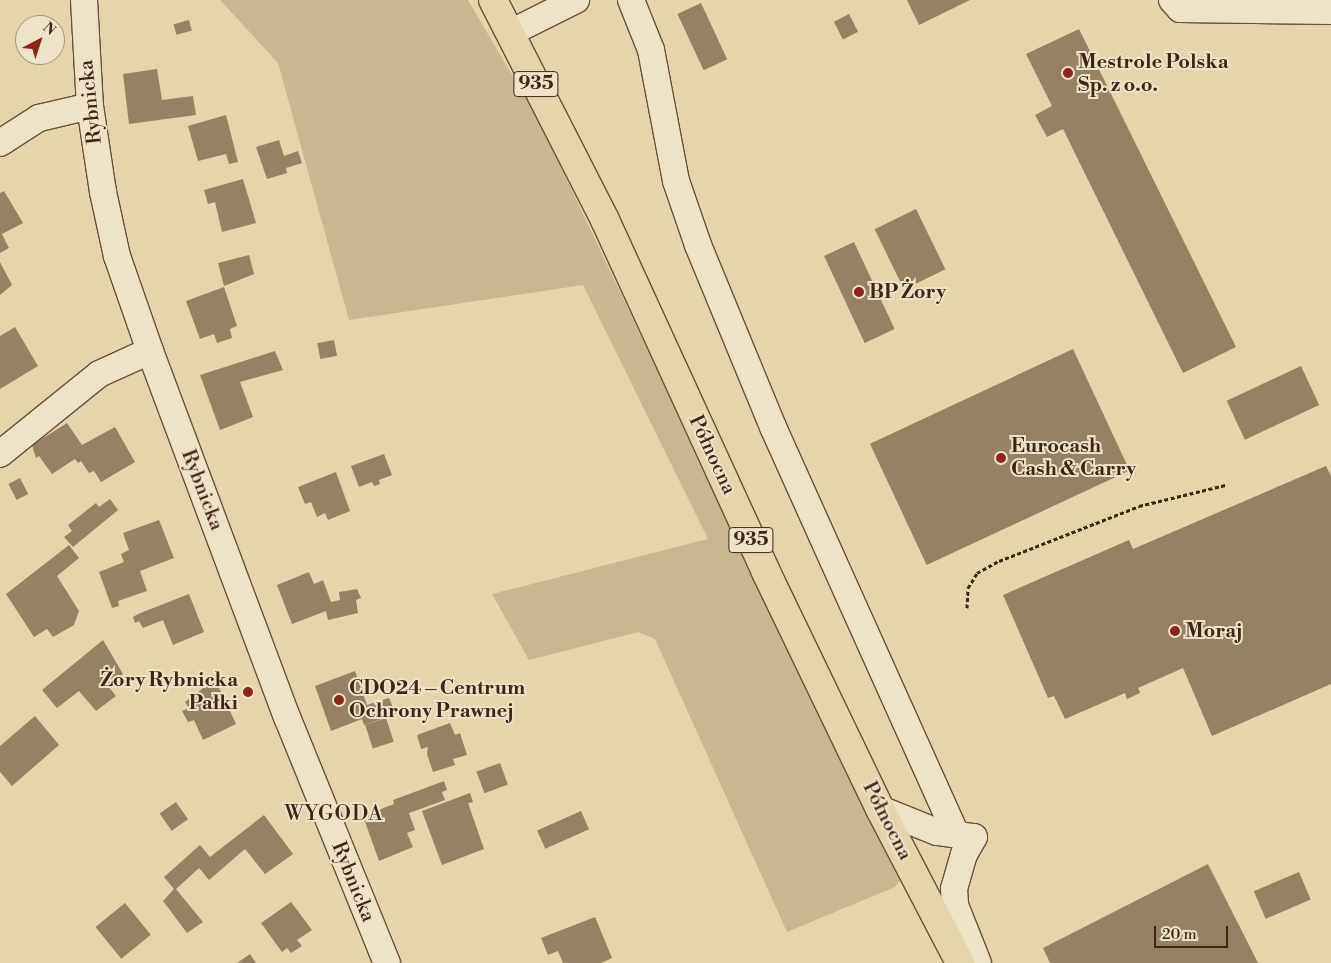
<!DOCTYPE html>
<html>
<head>
<meta charset="utf-8">
<style>
	body { margin:0 }
	#map { position:relative; width:1331px; height:963px; overflow:hidden; background:#e4d5aa; font-family:"Libre Bodoni",serif }
	div>[style] { position:absolute }
	.green>* { inset:0; background:#c8b790 }
	.building>* { inset:0; background:#968162; transform-origin:0 0 }
	.path>* { height:3px; margin-top:-1.5px; transform-origin:0; background:repeating-linear-gradient(90deg,#412514 0 4px,transparent 0 6.5px) }
	.roads { filter:drop-shadow(1px 0 #6a513a) drop-shadow(-1px 0 #6a513a) drop-shadow(0 1px #6a513a) drop-shadow(0 -1px #6a513a) }
	.minor>* { height:26px; margin:-13px; padding:0 13px; transform-origin:13px; border-radius:13px; background:#ede4c8 }
	.major>* { height:28px; margin:-14px; padding:0 14px; transform-origin:14px; border-radius:14px; background:#e4d5aa }
	.dots>* { width:14px; height:14px; translate:-50% -50%; box-sizing:border-box; border:2px solid #ede4c8; border-radius:50% }
	span { translate:-50% -50%; white-space:nowrap; text-align:center; line-height:1.15; -webkit-text-stroke:4px #ede4c8; paint-order:stroke }
	.shield-label span { padding:1px 4px; background:#ede4c8; border:1px solid; border-radius:4px; -webkit-text-stroke-width:0 }
	.shield-label { font-size:19px; color:#412514; font-weight:700 }
	.poi-label { font-size:20px; color:#412514; font-weight:700 }
	.left { translate:0 -50%; text-align:left }
	.right { translate:-100% -50%; text-align:right }
	.street-label { font-size:20px; color:#412514 }
	.neighbourhood-label { font-size:21px; color:#412514; letter-spacing:1px }
	.north { position:absolute; left:15px; top:15px; width:50px; height:50px; box-sizing:border-box; background:#ede4c8; border:1px solid #a89880; border-radius:50%; rotate:40deg; font-size:14px; font-weight:700; line-height:20px; text-align:center; color:#412514 }
	.north::after { content:''; display:block; margin:auto; width:18px; height:22px; background:#8f2418; clip-path:polygon(50% 0,100% 100%,50% 72%,0 100%) }
	.scale { position:absolute; left:1154px; top:926px; width:74px; height:22px; box-sizing:border-box; border:2px solid #412514; border-top:0; padding-left:6px; font-size:15px; line-height:18px; white-space:nowrap; color:#412514; -webkit-text-stroke:4px #ede4c8; paint-order:stroke }
</style>
</head>
<body>
<div id="map">
	<div class="green">
		<i style="clip-path:polygon(220px 0,468px 0,538px 119px,900px 881px,895px 887px,787px 932px,655px 639px,638px 632px,529px 660px,492px 594px,708px 539px,583px 285px,349px 320px,278px 63px)"></i>
	</div>
	<div class="building">
		<i style="clip-path:polygon(907px 0,970px 0,919px 25px)"></i>
		<i style="left:701px;top:3px;width:62px;height:26px;rotate:65deg"></i>
		<i style="left:849px;top:14px;width:20px;height:17px;rotate:63deg"></i>
		<i style="left:189px;top:20px;width:11px;height:16px;rotate:75deg"></i>
		<i style="clip-path:polygon(1079px 29px,1236px 347px,1183px 373px,1063px 129px,1047px 137px,1035px 115px,1052px 106px,1026px 54px)"></i>
		<i style="clip-path:polygon(157px 69px,162px 100px,193px 96px,196px 115px,129px 124px,123px 74px)"></i>
		<i style="clip-path:polygon(226px 115px,238px 162px,229px 164px,226px 154px,198px 161px,188px 126px)"></i>
		<i style="clip-path:polygon(279px 140px,284px 156px,298px 151px,302px 163px,286px 168px,287px 173px,267px 179px,256px 147px)"></i>
		<i style="clip-path:polygon(243px 179px,256px 223px,222px 232px,215px 202px,208px 204px,204px 190px)"></i>
		<i style="clip-path:polygon(4px 191px,23px 223px,2px 234px,9px 248px,0 253px,0 193px)"></i>
		<i style="left:916px;top:209px;width:67px;height:46px;rotate:64deg"></i>
		<i style="left:854px;top:242px;width:96px;height:33px;rotate:65deg"></i>
		<i style="clip-path:polygon(249px 255px,254px 274px,224px 286px,218px 263px)"></i>
		<i style="clip-path:polygon(0 262px,12px 285px,0 295px)"></i>
		<i style="clip-path:polygon(224px 287px,237px 326px,230px 329px,232px 338px,217px 343px,214px 334px,200px 339px,186px 301px)"></i>
		<i style="clip-path:polygon(15px 327px,38px 366px,0 389px,0 336px)"></i>
		<i style="left:334px;top:340px;width:16px;height:17px;rotate:79deg"></i>
		<i style="left:1073px;top:349px;width:134px;height:224px;rotate:65deg"></i>
		<i style="clip-path:polygon(275px 351px,283px 370px,240px 382px,253px 417px,220px 430px,200px 375px)"></i>
		<i style="left:1301px;top:366px;width:43px;height:82px;rotate:65deg"></i>
		<i style="clip-path:polygon(67px 423px,82px 445px,115px 427px,135px 462px,101px 482px,94px 471px,89px 473px,81px 461px,78px 463px,75px 459px,52px 474px,39px 456px,36px 458px,32px 445px)"></i>
		<i style="clip-path:polygon(384px 454px,392px 475px,379px 480px,380px 484px,374px 486px,372px 482px,359px 487px,351px 466px)"></i>
		<i style="clip-path:polygon(1326px 466px,1331px 476px,1331px 684px,1212px 736px,1183px 668px,1138px 688px,1140px 693px,1127px 699px,1125px 693px,1065px 719px,1054px 696px,1048px 698px,1003px 595px,1129px 540px,1133px 549px)"></i>
		<i style="clip-path:polygon(336px 472px,350px 511px,328px 520px,325px 513px,317px 517px,311px 502px,305px 504px,298px 487px)"></i>
		<i style="left:20px;top:478px;width:18px;height:13px;rotate:63deg"></i>
		<i style="clip-path:polygon(110px 499px,118px 510px,73px 547px,64px 537px,72px 531px,68px 525px,96px 503px,99px 507px)"></i>
		<i style="clip-path:polygon(159px 520px,174px 558px,140px 571px,147px 591px,118px 601px,119px 606px,112px 608px,99px 572px,124px 562px,121px 554px,129px 550px,123px 533px)"></i>
		<i style="clip-path:polygon(69px 545px,79px 558px,57px 576px,79px 611px,74px 625px,53px 637px,47px 629px,34px 637px,6px 594px)"></i>
		<i style="clip-path:polygon(309px 572px,314px 584px,323px 580px,331px 602px,340px 600px,339px 592px,357px 589px,361px 598px,356px 600px,358px 613px,328px 620px,326px 611px,292px 624px,277px 585px)"></i>
		<i style="clip-path:polygon(189px 594px,204px 632px,173px 645px,163px 620px,143px 628px,139px 621px,135px 623px,133px 617px,138px 614px)"></i>
		<i style="clip-path:polygon(103px 640px,123px 674px,108px 686px,116px 696px,96px 711px,79px 691px,57px 708px,42px 690px)"></i>
		<i style="clip-path:polygon(355px 671px,367px 705px,389px 698px,396px 714px,364px 725px,362px 719px,331px 731px,315px 686px)"></i>
		<i style="clip-path:polygon(215px 679px,236px 724px,203px 740px,194px 720px,188px 722px,182px 711px,189px 708px,185px 702px)"></i>
		<i style="clip-path:polygon(35px 716px,59px 745px,12px 786px,0 772px,0 746px)"></i>
		<i style="left:386px;top:718px;width:25px;height:22px;rotate:72deg"></i>
		<i style="clip-path:polygon(450px 723px,455px 735px,460px 733px,467px 755px,453px 759px,455px 765px,433px 772px,427px 754px,428px 747px,421px 749px,417px 735px)"></i>
		<i style="left:500px;top:763px;width:23px;height:25px;rotate:70deg"></i>
		<i style="clip-path:polygon(444px 781px,447px 790px,442px 792px,445px 800px,409px 813px,415px 830px,407px 833px,413px 847px,379px 861px,363px 816px,394px 804px,393px 800px)"></i>
		<i style="clip-path:polygon(470px 793px,473px 802px,468px 803px,484px 849px,442px 865px,422px 811px)"></i>
		<i style="left:176px;top:802px;width:21px;height:20px;rotate:55deg"></i>
		<i style="left:581px;top:811px;width:20px;height:48px;rotate:66deg"></i>
		<i style="clip-path:polygon(264px 815px,293px 854px,265px 874px,245px 849px,209px 880px,199px 868px,176px 889px,203px 922px,187px 933px,163px 901px,174px 889px,164px 877px,200px 845px,210px 857px)"></i>
		<i style="clip-path:polygon(1208px 864px,1258px 963px,1050px 963px,1043px 948px)"></i>
		<i style="left:1299px;top:872px;width:30px;height:49px;rotate:67deg"></i>
		<i style="clip-path:polygon(291px 902px,312px 930px,297px 940px,302px 946px,291px 953px,287px 948px,282px 952px,261px 923px)"></i>
		<i style="left:125px;top:903px;width:41px;height:38px;rotate:51deg"></i>
		<i style="clip-path:polygon(595px 917px,612px 958px,601px 963px,563px 963px,558px 951px,548px 955px,541px 938px)"></i>
		<i style="clip-path:polygon(250px 954px,256px 963px,237px 963px)"></i>
	</div>
	<div class="path">
		<i style="left:967px;top:608px;width:20px;rotate:-87deg"></i>
		<i style="left:968px;top:588px;width:17px;rotate:-59deg"></i>
		<i style="left:977px;top:573px;width:25px;rotate:-29deg"></i>
		<i style="left:999px;top:561px;width:150px;rotate:-21.4deg"></i>
		<i style="left:1139px;top:506px;width:89px;rotate:-13.7deg"></i>
	</div>
	<div class="roads">
		<div class="minor">
			<i style="left:84px;top:0;width:106px;rotate:86.8deg"></i>
			<i style="left:90px;top:106px;width:87px;rotate:81.4deg"></i>
			<i style="left:103px;top:192px;width:66px;rotate:77.7deg"></i>
			<i style="left:117px;top:256px;width:101px;rotate:70.8deg"></i>
			<i style="left:150px;top:351px;width:391px;rotate:69.5deg"></i>
			<i style="left:287px;top:717px;width:266px;rotate:67.9deg"></i>
			<i style="left:631px;top:0;width:54px;rotate:68.2deg"></i>
			<i style="left:651px;top:50px;width:133px;rotate:79.2deg"></i>
			<i style="left:676px;top:181px;width:68px;rotate:71deg"></i>
			<i style="left:698px;top:245px;width:197px;rotate:67.6deg"></i>
			<i style="left:773px;top:427px;width:447px;rotate:65.8deg"></i>
			<i style="left:1172px;top:0;width:12px;rotate:48deg"></i>
			<i style="left:1180px;top:9px;width:151px;rotate:0.8deg"></i>
			<i style="left:510px;top:33px;width:74px;rotate:-26.6deg"></i>
			<i style="left:0;top:143px;width:46px;rotate:-32.7deg"></i>
			<i style="left:39px;top:118px;width:52px;rotate:-13.2deg"></i>
			<i style="left:0;top:454px;width:127px;rotate:-38.9deg"></i>
			<i style="left:99px;top:374px;width:56px;rotate:-24.3deg"></i>
			<i style="left:880px;top:809px;width:61px;rotate:22deg"></i>
			<i style="left:937px;top:832px;width:37px;rotate:8deg"></i>
			<i style="left:974px;top:837px;width:20px;rotate:120deg"></i>
			<i style="left:964px;top:854px;width:36px;rotate:106deg"></i>
			<i style="left:954px;top:889px;width:16px;rotate:86deg"></i>
			<i style="left:955px;top:905px;width:62px;rotate:68.4deg"></i>
		</div>
		<div class="major">
			<i style="left:493px;top:0;width:247px;rotate:63deg"></i>
			<i style="left:605px;top:220px;width:387px;rotate:65.4deg"></i>
			<i style="left:766px;top:572px;width:263px;rotate:64.3deg"></i>
			<i style="left:880px;top:809px;width:174px;rotate:62.5deg"></i>
		</div>
	</div>
	<div class="dots">
		<i style="left:1068px;top:73px;background:#8f2418"></i>
		<i style="left:859px;top:292px;background:#8f2418"></i>
		<i style="left:1001px;top:458px;background:#8f2418"></i>
		<i style="left:1175px;top:631px;background:#8f2418"></i>
		<i style="left:248px;top:692px;background:#8f2418"></i>
		<i style="left:339px;top:700px;background:#8f2418"></i>
	</div>
	<div class="shield-label">
		<span style="left:536px;top:84px">935</span>
		<span style="left:751px;top:540px">935</span>
	</div>
	<div class="poi-label">
		<span class="left" style="left:1078px;top:74px">Mestrole Polska<br>Sp. z o.o.</span>
		<span class="left" style="left:869px;top:292px">BP Żory</span>
		<span class="left" style="left:1011px;top:458px">Eurocash<br>Cash &amp; Carry</span>
		<span class="left" style="left:1185px;top:631px">Moraj</span>
		<span class="right" style="left:238px;top:692px">Żory Rybnicka<br>Pałki</span>
		<span class="left" style="left:349px;top:700px">CDO24 – Centrum<br>Ochrony Prawnej</span>
	</div>
	<div class="street-label">
		<span style="left:91px;top:102px;rotate:-96deg">Rybnicka</span>
		<span style="left:712px;top:455px;rotate:65deg">Północna</span>
		<span style="left:202px;top:490px;rotate:69deg">Rybnicka</span>
		<span style="left:887px;top:821px;rotate:63deg">Północna</span>
		<span style="left:353px;top:882px;rotate:68deg">Rybnicka</span>
	</div>
	<div class="neighbourhood-label">
		<span style="left:334px;top:814px">WYGODA</span>
	</div>
	<div class="north">N</div>
	<div class="scale">20 m</div>
</div>
</body>
</html>
